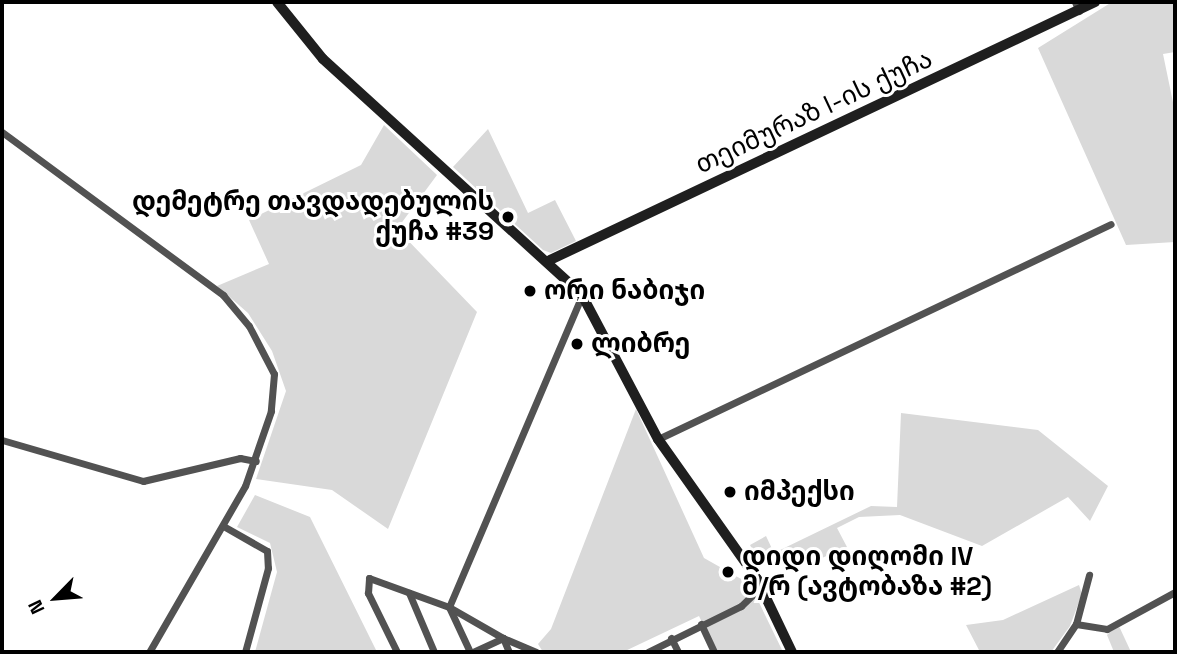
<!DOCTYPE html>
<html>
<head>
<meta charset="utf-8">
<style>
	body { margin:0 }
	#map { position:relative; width:1177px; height:654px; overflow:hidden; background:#fff; font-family:"Space Grotesk","Noto Sans Georgian",sans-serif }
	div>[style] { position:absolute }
	.green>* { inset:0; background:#d9d9d9 }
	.street>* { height:7px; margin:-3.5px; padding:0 3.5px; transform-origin:3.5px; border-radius:3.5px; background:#525252 }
	.secondary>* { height:10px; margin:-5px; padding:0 5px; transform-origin:5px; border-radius:5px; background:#1f1f1f }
	.dots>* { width:19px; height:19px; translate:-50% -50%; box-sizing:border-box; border:4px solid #fff; border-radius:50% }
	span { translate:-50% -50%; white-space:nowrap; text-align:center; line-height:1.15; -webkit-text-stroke:6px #fff; paint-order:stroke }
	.street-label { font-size:26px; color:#000 }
	.poi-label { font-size:26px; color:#000; font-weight:700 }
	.right { translate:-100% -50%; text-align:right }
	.left { translate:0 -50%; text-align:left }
	.frame { position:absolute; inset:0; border:4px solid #000; pointer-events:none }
	.north { position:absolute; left:21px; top:563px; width:70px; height:70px; -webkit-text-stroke:5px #fff; paint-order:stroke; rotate:245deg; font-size:19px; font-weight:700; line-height:28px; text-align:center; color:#000 }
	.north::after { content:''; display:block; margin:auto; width:24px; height:32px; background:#000; clip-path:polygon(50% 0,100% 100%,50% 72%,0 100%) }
</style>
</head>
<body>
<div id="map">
	<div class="green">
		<i style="clip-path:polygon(1112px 2px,1175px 2px,1175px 52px,1163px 54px,1175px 112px,1175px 242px,1126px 245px,1038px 48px)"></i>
		<i style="clip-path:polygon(384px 125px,437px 175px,397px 229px,477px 312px,388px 529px,332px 490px,256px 479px,286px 391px,272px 351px,248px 313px,217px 286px,269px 264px,249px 220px,361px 165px)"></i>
		<i style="clip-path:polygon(488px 129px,528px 213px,555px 200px,576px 241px,551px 253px,543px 250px,453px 167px)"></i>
		<i style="clip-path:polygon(636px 409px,704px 558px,750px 584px,783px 652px,716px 652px,699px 616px,623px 652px,543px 652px,538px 644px,551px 629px)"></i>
		<i style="clip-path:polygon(901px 413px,1038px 430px,1108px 486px,1090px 521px,1068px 497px,982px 546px,900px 515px,859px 517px,837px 528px,847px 547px,815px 561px,802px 556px,761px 566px,750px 545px,766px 536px,774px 553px,871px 506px,897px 507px)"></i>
		<i style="clip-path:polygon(255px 495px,310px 517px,377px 652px,255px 652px,277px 572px,270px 543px,237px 527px)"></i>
		<i style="clip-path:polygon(1079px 585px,1082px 594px,1070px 626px,1051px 652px,980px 652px,966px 625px,1003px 620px)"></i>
		<i style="clip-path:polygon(1118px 624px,1131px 652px,1114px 652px,1107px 635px)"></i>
	</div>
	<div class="street">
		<i style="left:1075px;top:2px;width:10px;rotate:66deg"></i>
		<i style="left:2px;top:132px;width:275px;rotate:36.4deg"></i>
		<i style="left:223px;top:295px;width:40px;rotate:50deg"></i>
		<i style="left:249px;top:326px;width:54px;rotate:62.5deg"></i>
		<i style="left:274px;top:374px;width:37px;rotate:95deg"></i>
		<i style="left:271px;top:411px;width:79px;rotate:109.1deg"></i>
		<i style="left:245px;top:486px;width:192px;rotate:120deg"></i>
		<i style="left:658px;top:439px;width:501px;rotate:-25.39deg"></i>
		<i style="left:2px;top:440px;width:147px;rotate:16.2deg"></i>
		<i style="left:143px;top:481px;width:100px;rotate:-13.3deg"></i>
		<i style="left:240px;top:458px;width:16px;rotate:11deg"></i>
		<i style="left:225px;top:527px;width:48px;rotate:29.7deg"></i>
		<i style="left:267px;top:551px;width:17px;rotate:87deg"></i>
		<i style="left:268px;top:568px;width:87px;rotate:105.3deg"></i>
		<i style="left:409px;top:593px;width:64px;rotate:67deg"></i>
		<i style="left:701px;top:624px;width:31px;rotate:65deg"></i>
		<i style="left:1076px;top:624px;width:31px;rotate:9deg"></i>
		<i style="left:1107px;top:629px;width:77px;rotate:-28.6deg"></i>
		<i style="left:503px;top:638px;width:36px;rotate:23deg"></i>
		<i style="left:671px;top:638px;width:16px;rotate:63deg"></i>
		<i style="left:397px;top:652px;width:66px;rotate:-116.2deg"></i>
		<i style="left:368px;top:593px;width:15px;rotate:-86deg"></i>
		<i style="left:369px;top:578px;width:85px;rotate:19.9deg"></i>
		<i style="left:449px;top:607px;width:62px;rotate:29.9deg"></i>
		<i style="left:503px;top:638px;width:15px;rotate:67deg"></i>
		<i style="left:470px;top:652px;width:50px;rotate:-115deg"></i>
		<i style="left:449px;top:607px;width:339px;rotate:-66.9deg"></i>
		<i style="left:473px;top:652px;width:33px;rotate:-25deg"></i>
		<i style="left:648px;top:652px;width:104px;rotate:-26.3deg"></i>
		<i style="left:741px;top:606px;width:28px;rotate:-44deg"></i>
		<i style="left:1057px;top:652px;width:34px;rotate:-56deg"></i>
		<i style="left:1076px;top:624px;width:51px;rotate:-75.1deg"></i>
	</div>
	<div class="secondary">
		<i style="left:277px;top:2px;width:73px;rotate:51.1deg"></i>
		<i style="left:323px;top:59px;width:350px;rotate:42.3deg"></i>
		<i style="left:582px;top:295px;width:163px;rotate:62.2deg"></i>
		<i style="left:658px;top:439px;width:171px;rotate:54.7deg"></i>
		<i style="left:757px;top:579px;width:81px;rotate:64.4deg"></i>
		<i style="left:550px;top:260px;width:603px;rotate:-25.33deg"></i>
	</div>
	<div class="dots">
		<i style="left:508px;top:217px;background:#000"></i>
		<i style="left:530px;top:291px;background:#000"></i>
		<i style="left:577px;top:344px;background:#000"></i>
		<i style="left:730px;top:492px;background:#000"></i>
		<i style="left:728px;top:572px;background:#000"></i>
	</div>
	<div class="street-label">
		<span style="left:814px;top:112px;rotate:-25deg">თეიმურაზ I-ის ქუჩა</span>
	</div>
	<div class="poi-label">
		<span class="right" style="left:494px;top:217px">დემეტრე თავდადებულის<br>ქუჩა #39</span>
		<span class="left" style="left:544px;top:291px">ორი ნაბიჯი</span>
		<span class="left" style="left:591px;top:344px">ლიბრე</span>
		<span class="left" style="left:744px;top:492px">იმპექსი</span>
		<span class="left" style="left:742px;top:572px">დიდი დიღომი IV<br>მ/რ (ავტობაზა #2)</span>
	</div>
	<div class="frame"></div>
	<div class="north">N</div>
</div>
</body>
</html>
